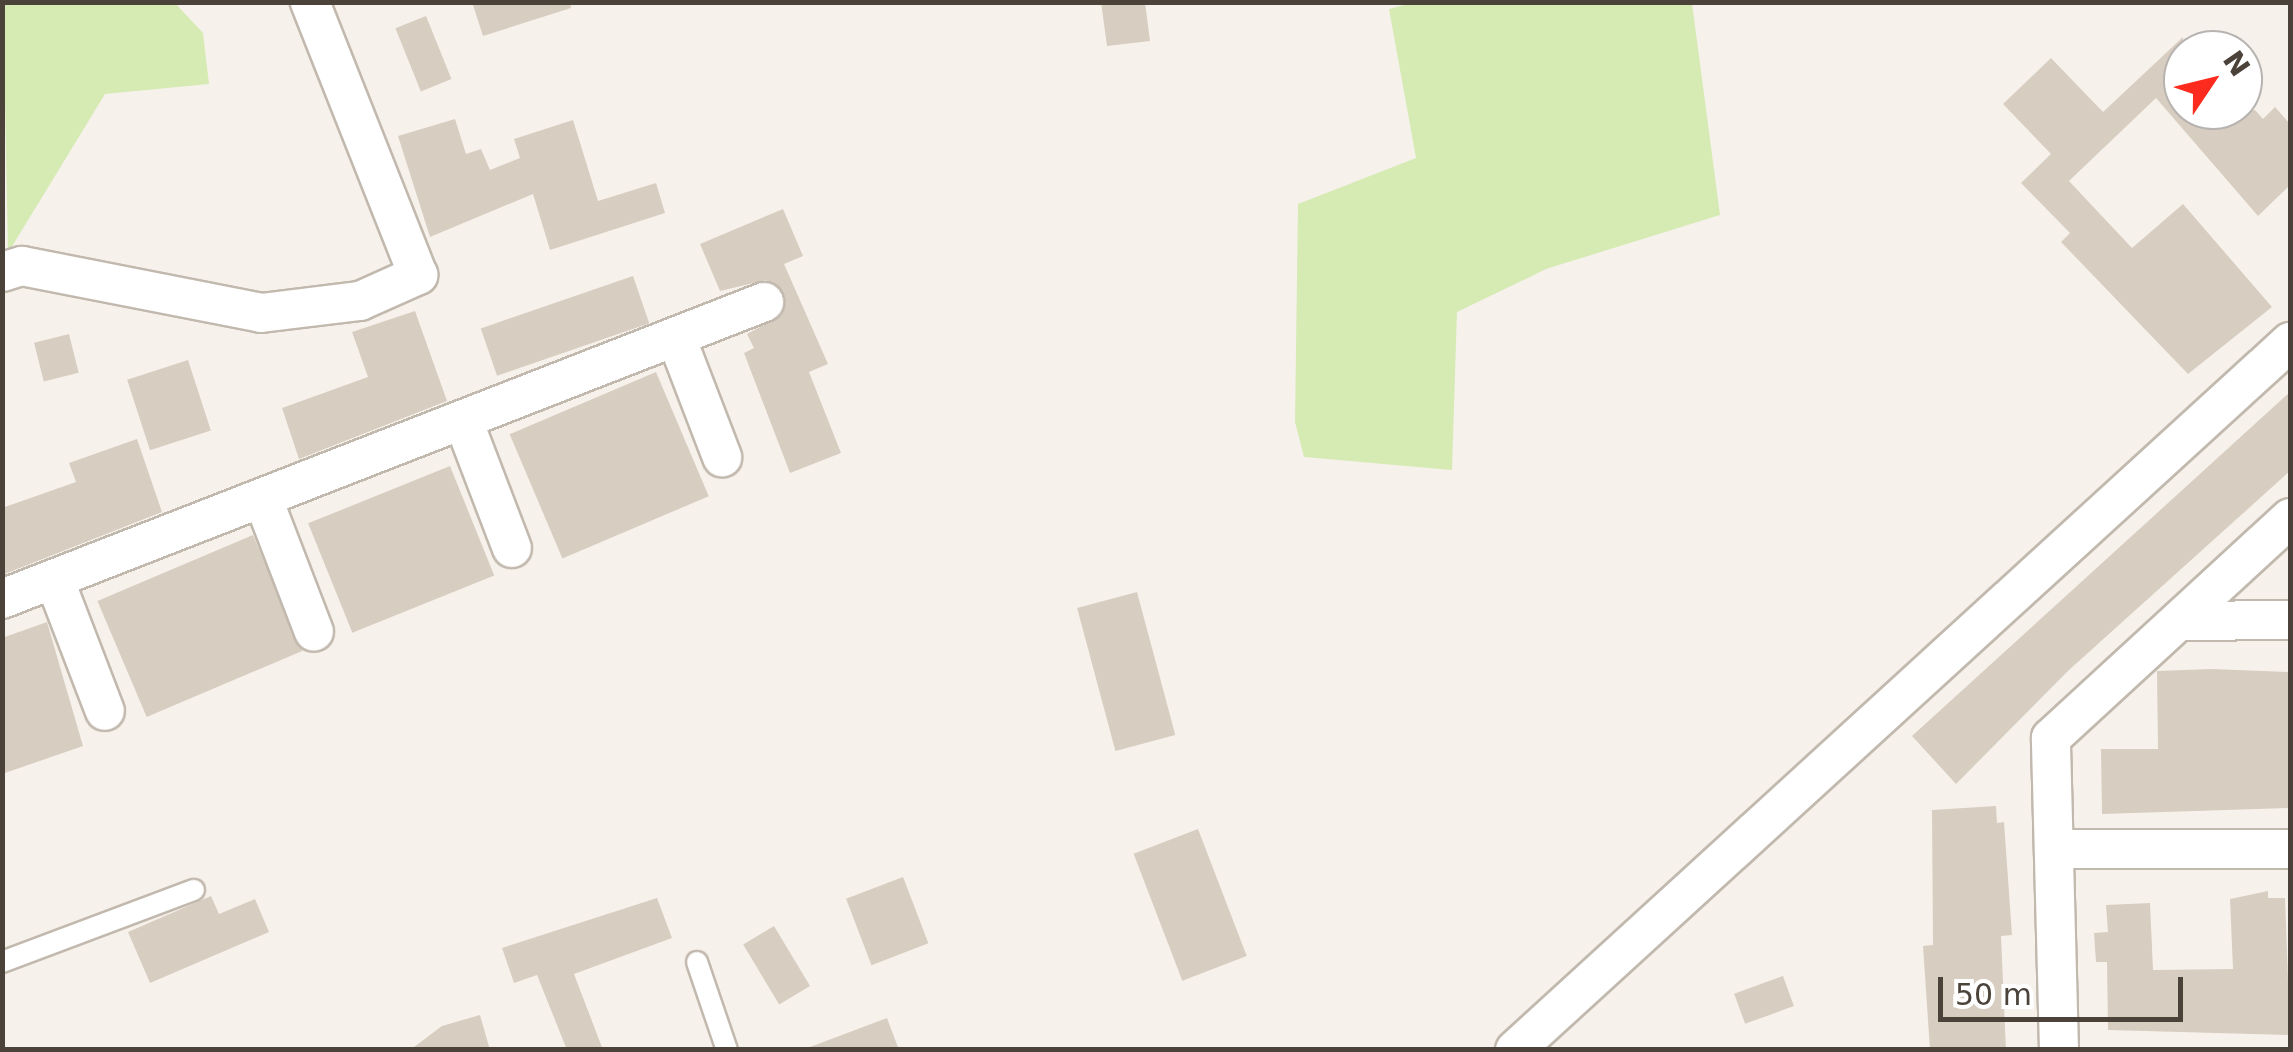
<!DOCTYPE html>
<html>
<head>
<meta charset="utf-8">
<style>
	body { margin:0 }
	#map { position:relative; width:2293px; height:1052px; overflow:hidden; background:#f6f2eb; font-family:"DejaVu Sans",sans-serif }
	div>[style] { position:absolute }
	.green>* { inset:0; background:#d6eab4 }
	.building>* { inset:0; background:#d8cdc1; transform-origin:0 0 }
	.roads { filter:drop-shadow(2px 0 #c2b9ae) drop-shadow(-2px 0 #c2b9ae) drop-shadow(0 2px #c2b9ae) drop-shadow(0 -2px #c2b9ae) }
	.service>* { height:20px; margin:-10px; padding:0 10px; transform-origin:10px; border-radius:10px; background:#fff }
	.minor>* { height:38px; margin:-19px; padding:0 19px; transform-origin:19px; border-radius:19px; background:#fff }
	span { translate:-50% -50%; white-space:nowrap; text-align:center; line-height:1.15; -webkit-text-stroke:8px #fff; paint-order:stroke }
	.frame { position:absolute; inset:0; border:5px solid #4b4239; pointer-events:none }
	.north { position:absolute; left:2163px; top:30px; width:100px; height:100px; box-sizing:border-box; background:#fff; border:2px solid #b7b3b0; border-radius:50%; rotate:55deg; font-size:28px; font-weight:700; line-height:40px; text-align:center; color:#4b4239 }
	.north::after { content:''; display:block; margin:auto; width:35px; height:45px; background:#fc2b1d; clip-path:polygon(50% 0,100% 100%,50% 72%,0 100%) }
	.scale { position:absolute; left:1938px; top:977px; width:245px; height:45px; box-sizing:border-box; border:5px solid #4b4239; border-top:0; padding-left:12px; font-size:30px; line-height:35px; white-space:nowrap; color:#4b4239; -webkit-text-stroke:8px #fff; paint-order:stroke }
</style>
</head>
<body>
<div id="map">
	<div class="green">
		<i style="clip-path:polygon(1415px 2px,1692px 3px,1720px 215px,1546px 269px,1457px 312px,1452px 470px,1304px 457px,1295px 422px,1298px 204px,1416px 158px,1389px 9px)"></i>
		<i style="clip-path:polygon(3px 3px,175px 3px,203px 33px,209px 84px,105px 94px,8px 253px)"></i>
	</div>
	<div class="building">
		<i style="clip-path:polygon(472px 2px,570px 2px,571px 8px,483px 36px)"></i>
		<i style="clip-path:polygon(1101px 2px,1145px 2px,1150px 41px,1107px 46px)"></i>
		<i style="left:426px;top:16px;width:68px;height:33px;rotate:68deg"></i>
		<i style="clip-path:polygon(2183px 37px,2183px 110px,2255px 110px,2263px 119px,2275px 107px,2290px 124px,2290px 185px,2258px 216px,2156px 98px,2069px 181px,2132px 248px,2183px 204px,2272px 307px,2188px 374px,2061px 242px,2070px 233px,2021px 183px,2051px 154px,2003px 104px,2051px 58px,2103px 112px)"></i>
		<i style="clip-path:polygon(455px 119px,466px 154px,481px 149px,490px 170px,520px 158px,514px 139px,573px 120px,598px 201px,656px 183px,665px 213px,550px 250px,533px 194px,430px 237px,398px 136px)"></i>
		<i style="clip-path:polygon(783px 209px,803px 256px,784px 264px,828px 364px,809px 372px,841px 453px,790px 473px,744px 353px,754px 348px,747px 334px,782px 315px,784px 293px,766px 280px,720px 291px,700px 244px)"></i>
		<i style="left:633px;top:276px;width:50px;height:161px;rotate:71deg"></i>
		<i style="clip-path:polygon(415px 311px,447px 401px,299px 459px,282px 408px,368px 377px,352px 332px)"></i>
		<i style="left:69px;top:334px;width:40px;height:36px;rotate:76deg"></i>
		<i style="left:188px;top:360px;width:74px;height:64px;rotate:72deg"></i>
		<i style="left:656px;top:372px;width:135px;height:159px;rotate:67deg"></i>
		<i style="clip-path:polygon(2290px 392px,2290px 471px,2069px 670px,1956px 784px,1912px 736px)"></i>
		<i style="clip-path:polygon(137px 439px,162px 512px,2px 575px,2px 508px,76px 482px,69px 463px)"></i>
		<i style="left:450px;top:466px;width:118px;height:153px;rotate:68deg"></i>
		<i style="left:253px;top:535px;width:126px;height:169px;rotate:67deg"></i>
		<i style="left:1137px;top:592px;width:148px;height:62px;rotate:75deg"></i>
		<i style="clip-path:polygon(47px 622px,83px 746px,2px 774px,2px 638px)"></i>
		<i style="clip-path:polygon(2212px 669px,2290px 672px,2290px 808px,2102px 814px,2101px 749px,2158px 749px,2157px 671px)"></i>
		<i style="clip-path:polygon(1996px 806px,1997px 823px,2004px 822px,2012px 935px,2001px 936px,2006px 1050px,1930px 1050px,1923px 946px,1933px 945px,1932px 810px)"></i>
		<i style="left:1198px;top:829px;width:136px;height:69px;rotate:69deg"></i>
		<i style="left:903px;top:877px;width:71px;height:61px;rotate:69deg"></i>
		<i style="clip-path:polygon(2268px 891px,2268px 898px,2285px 898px,2290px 1035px,2108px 1030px,2107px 962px,2096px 962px,2094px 933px,2108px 932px,2106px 905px,2150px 903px,2153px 970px,2233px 969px,2230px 899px)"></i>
		<i style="clip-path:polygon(211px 896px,219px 914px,255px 899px,269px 932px,150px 983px,128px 932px)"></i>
		<i style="clip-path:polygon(657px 898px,672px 938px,574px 974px,603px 1050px,567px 1050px,537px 975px,514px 983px,502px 948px)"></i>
		<i style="left:774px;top:926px;width:70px;height:36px;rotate:59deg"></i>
		<i style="left:1783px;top:976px;width:32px;height:52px;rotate:70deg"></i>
		<i style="clip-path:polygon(480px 1015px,490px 1050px,410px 1050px,442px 1026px)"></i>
		<i style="clip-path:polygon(887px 1018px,899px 1050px,811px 1050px,810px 1047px)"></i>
	</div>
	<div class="roads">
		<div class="service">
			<i style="left:2px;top:962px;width:205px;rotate:-20.6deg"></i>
			<i style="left:697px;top:962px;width:93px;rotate:71.2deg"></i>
		</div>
		<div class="minor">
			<i style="left:2px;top:272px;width:21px;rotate:-17deg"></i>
			<i style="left:22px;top:266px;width:244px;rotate:11.1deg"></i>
			<i style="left:261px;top:313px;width:100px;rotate:-6.9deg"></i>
			<i style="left:360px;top:301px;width:64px;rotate:-24.1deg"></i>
			<i style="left:418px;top:275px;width:294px;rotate:-111.6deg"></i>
			<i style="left:676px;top:337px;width:129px;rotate:69deg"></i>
			<i style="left:463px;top:420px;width:137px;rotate:69.1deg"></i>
			<i style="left:263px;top:499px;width:142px;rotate:69deg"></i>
			<i style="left:55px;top:581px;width:139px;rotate:69deg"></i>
			<i style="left:2px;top:599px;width:818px;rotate:-21.29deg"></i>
			<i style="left:2179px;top:621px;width:111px;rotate:-0.5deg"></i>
			<i style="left:2054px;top:849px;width:236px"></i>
			<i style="left:1515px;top:1050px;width:1050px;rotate:-42.41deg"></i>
			<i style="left:2059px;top:1050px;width:312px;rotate:-91.5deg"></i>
			<i style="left:2051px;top:738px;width:325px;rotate:-42.6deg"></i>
		</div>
	</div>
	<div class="frame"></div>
	<div class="north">N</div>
	<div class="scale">50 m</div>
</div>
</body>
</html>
